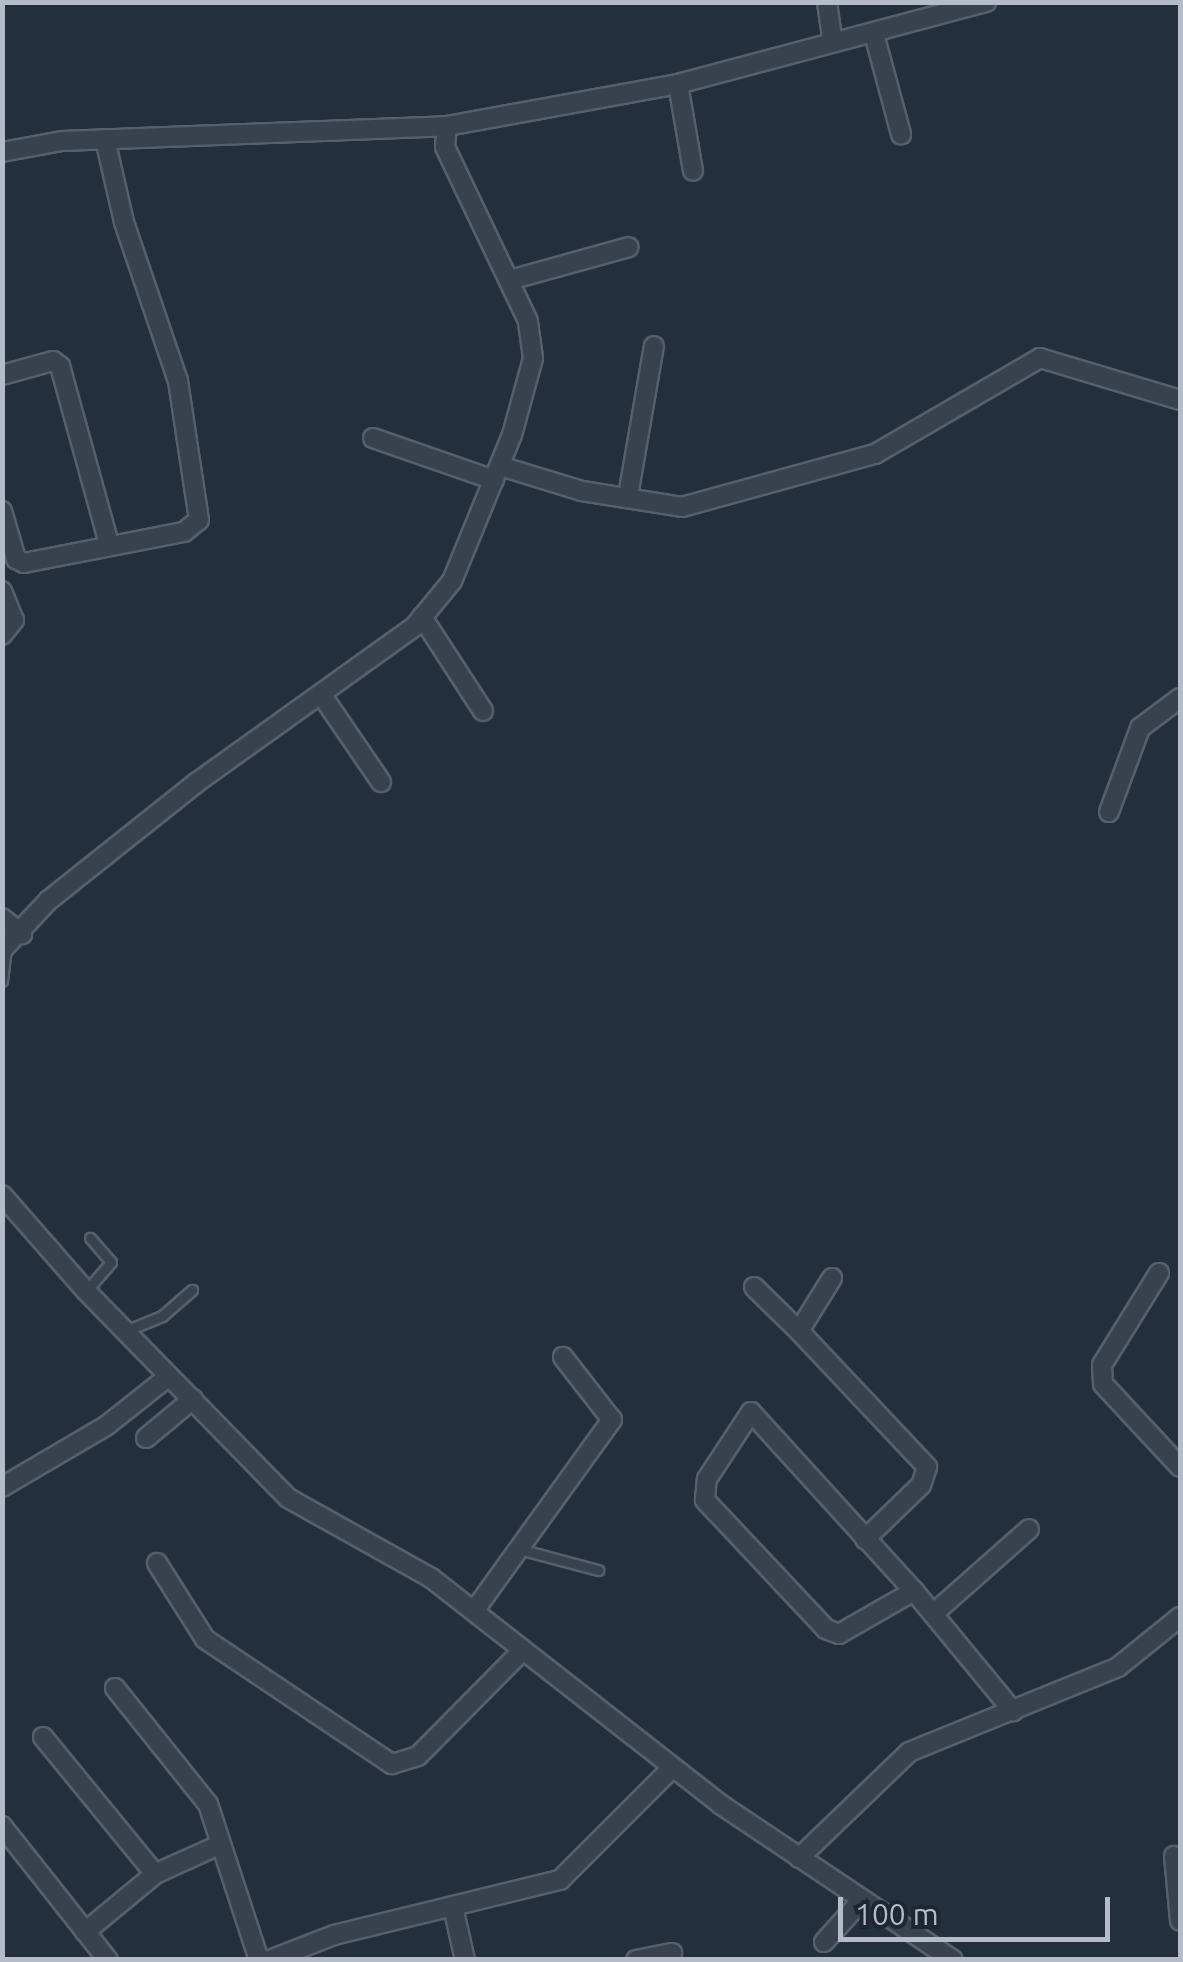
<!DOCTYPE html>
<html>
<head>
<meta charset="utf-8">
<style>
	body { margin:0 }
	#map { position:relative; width:1183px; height:1962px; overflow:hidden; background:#242f3e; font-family:Ubuntu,sans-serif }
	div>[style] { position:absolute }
	.roads { filter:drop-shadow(2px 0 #565f6c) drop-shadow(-2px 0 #565f6c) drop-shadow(0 2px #565f6c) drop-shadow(0 -2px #565f6c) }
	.lane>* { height:9px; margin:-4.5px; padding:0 4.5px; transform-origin:4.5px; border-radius:4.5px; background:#38414e }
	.street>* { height:18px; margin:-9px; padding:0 9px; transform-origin:9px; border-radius:9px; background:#38414e }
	span { translate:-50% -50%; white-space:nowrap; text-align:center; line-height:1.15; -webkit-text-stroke:10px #1d2633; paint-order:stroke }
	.frame { position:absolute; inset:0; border:5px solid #b4bcc9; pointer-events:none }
	.scale { position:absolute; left:838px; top:1897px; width:272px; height:45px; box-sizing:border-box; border:5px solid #b4bcc9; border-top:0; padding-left:12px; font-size:30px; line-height:35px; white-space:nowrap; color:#b4bcc9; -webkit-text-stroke:8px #1d2633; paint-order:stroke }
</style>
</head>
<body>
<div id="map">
	<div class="roads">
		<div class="lane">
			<i style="left:2px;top:981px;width:31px;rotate:-83deg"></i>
			<i style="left:86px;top:1291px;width:38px;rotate:-49deg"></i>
			<i style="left:111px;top:1262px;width:32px;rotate:-131deg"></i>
			<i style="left:125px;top:1331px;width:40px;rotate:-22deg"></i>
			<i style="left:162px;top:1316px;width:40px;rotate:-41deg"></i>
			<i style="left:519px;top:1549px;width:82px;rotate:14.9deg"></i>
		</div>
		<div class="street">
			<i style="left:827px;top:2px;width:36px;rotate:82deg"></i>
			<i style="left:874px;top:34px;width:104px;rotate:74.9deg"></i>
			<i style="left:678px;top:84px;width:88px;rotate:80.2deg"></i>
			<i style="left:2px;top:152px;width:61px;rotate:-10.4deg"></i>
			<i style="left:62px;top:141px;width:385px;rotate:-2.2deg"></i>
			<i style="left:510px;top:280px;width:123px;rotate:-15.5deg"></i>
			<i style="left:2px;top:375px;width:53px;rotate:-15.4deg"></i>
			<i style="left:53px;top:361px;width:9px;rotate:36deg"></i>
			<i style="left:60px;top:366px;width:185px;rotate:74.6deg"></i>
			<i style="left:373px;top:438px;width:128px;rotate:19.1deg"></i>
			<i style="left:500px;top:466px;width:86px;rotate:17deg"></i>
			<i style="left:582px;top:491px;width:101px;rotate:9.1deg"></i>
			<i style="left:682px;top:507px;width:200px;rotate:-15.4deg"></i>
			<i style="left:875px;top:454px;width:191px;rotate:-30.2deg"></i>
			<i style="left:1040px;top:358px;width:146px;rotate:16.7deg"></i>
			<i style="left:628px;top:496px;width:152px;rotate:-80.2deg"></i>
			<i style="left:2px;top:511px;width:50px;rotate:73.7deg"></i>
			<i style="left:16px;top:559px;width:9px;rotate:27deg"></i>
			<i style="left:24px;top:563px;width:163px;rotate:-11deg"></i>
			<i style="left:184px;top:532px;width:19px;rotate:-39deg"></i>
			<i style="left:199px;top:520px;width:141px;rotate:-98.6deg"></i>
			<i style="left:178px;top:381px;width:168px;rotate:-108.8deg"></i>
			<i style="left:124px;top:222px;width:85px;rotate:-102.9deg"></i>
			<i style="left:2px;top:591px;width:31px;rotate:68deg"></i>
			<i style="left:14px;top:620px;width:19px;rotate:129deg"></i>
			<i style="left:422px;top:617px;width:112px;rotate:57deg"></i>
			<i style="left:323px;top:697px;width:103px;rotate:55.7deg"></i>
			<i style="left:1109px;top:812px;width:90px;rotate:-69.7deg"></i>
			<i style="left:1140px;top:728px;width:50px;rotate:-36.9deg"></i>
			<i style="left:2px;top:918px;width:26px;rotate:39deg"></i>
			<i style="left:2px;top:950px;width:69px;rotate:-46.8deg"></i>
			<i style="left:49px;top:900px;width:188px;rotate:-38.5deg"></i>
			<i style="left:196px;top:783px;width:269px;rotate:-35.6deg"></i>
			<i style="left:415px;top:626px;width:58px;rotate:-50.6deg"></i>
			<i style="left:452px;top:581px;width:158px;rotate:-67.7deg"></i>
			<i style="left:512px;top:435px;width:80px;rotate:-74.7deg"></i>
			<i style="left:533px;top:358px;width:37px;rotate:-98deg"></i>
			<i style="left:528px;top:321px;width:193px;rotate:-115.5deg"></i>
			<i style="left:445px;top:147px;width:21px;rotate:-85deg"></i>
			<i style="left:447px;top:126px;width:235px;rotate:-10.3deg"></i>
			<i style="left:678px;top:84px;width:319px;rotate:-14.9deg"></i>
			<i style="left:2px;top:1195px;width:128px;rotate:48.8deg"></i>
			<i style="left:86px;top:1291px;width:289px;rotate:45.7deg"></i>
			<i style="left:288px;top:1498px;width:164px;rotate:29.2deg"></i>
			<i style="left:431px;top:1578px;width:367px;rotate:38deg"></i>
			<i style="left:720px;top:1804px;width:280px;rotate:33.8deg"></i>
			<i style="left:1159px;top:1273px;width:108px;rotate:121.8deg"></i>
			<i style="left:1102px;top:1365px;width:19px;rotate:87deg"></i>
			<i style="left:1103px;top:1384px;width:113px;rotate:47.1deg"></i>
			<i style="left:832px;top:1278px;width:62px;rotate:121.9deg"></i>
			<i style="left:799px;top:1331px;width:187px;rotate:46.7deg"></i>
			<i style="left:927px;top:1467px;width:19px;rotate:108deg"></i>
			<i style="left:921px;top:1485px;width:78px;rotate:136deg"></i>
			<i style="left:754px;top:1287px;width:63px;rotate:44.4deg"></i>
			<i style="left:146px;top:1438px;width:61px;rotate:-39.7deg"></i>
			<i style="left:2px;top:1487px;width:121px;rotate:-30.4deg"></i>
			<i style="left:106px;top:1426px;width:80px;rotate:-38.4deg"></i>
			<i style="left:157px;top:1563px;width:90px;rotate:57.7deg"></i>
			<i style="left:205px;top:1639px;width:225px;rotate:33.8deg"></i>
			<i style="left:392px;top:1764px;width:27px;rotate:-17deg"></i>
			<i style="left:418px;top:1756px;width:148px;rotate:-45.3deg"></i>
			<i style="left:914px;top:1591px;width:86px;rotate:150.2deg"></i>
			<i style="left:839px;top:1634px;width:14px;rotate:-159deg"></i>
			<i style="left:826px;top:1629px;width:159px;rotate:-133.2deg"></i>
			<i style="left:717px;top:1513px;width:18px;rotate:-133deg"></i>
			<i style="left:705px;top:1500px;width:21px;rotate:-85deg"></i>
			<i style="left:707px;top:1479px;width:80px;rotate:-56.7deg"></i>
			<i style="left:751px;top:1412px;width:242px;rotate:47.7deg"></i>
			<i style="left:914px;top:1591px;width:156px;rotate:50.5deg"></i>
			<i style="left:474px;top:1611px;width:236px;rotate:-54.2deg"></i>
			<i style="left:612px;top:1420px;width:80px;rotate:-127.9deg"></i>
			<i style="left:933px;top:1614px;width:128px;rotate:-41.5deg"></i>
			<i style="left:115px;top:1688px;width:149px;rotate:51.3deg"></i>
			<i style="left:208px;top:1804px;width:164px;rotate:71.9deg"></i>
			<i style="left:43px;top:1737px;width:177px;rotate:50.7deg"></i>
			<i style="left:2px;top:1826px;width:171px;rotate:51.7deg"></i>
			<i style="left:1174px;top:1856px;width:65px;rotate:84.7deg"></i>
			<i style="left:799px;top:1858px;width:153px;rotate:-43.9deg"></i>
			<i style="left:909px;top:1752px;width:226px;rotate:-22.1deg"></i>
			<i style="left:1118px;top:1667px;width:80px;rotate:-38.9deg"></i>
			<i style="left:453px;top:1907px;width:54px;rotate:77.2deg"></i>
			<i style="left:85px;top:1932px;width:91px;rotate:-39.6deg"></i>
			<i style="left:155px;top:1874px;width:70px;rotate:-24.4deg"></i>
			<i style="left:824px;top:1942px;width:57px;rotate:-47.9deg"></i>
			<i style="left:270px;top:1960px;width:69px;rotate:-21.3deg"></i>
			<i style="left:334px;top:1935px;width:233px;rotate:-13.7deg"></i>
			<i style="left:560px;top:1880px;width:158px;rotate:-45deg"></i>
			<i style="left:636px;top:1960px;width:37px;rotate:-11deg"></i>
		</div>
	</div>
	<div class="frame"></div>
	<div class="scale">100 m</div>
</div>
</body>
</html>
